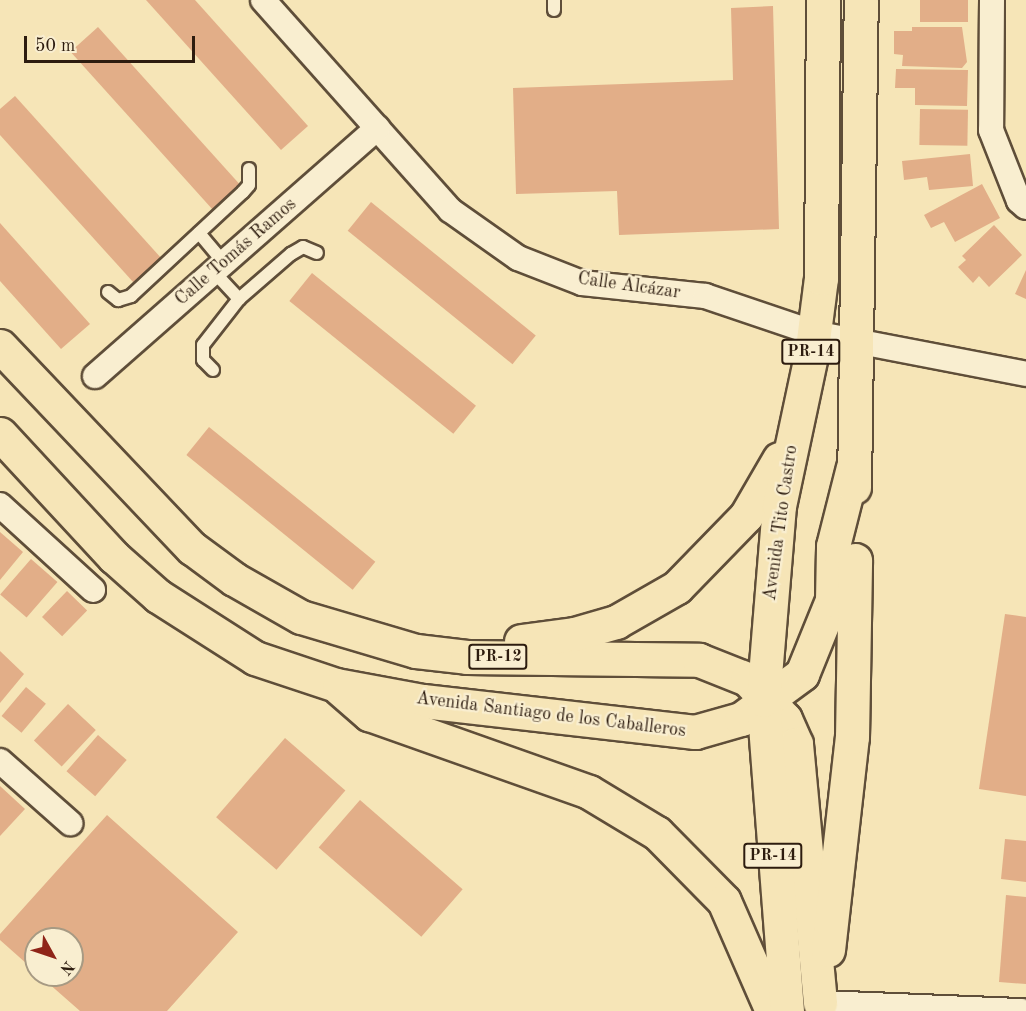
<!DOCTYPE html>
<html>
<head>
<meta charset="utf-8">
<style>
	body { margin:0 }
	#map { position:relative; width:1026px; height:1011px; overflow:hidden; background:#f6e5b7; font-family:"Old Standard TT",serif }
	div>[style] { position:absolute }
	.building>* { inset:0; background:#e2ae88; transform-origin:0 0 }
	.roads { filter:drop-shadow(2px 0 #5f4e39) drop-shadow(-2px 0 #5f4e39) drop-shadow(0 2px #5f4e39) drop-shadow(0 -2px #5f4e39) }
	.lane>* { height:12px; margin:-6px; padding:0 6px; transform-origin:6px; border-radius:6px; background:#f9eed0 }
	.street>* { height:24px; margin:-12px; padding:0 12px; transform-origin:12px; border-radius:12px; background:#f9eed0 }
	.primary>* { height:33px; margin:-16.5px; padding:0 16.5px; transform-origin:16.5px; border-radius:16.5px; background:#f6e5b7 }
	span { translate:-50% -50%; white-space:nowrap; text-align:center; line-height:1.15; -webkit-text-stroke:4.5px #f9eed0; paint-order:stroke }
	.shield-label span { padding:2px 4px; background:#f9eed0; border:2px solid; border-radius:4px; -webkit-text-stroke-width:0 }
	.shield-label { font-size:16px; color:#2d1c0f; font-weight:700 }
	.street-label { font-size:18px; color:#2d1c0f }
	.north { position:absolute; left:24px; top:927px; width:60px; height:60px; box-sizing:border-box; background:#f9eed0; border:2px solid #a79a83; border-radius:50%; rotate:130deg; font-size:16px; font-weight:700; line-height:24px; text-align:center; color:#2d1c0f }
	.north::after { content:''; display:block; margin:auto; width:21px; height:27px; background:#8f2418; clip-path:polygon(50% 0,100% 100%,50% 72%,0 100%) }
	.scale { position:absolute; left:24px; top:36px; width:171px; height:27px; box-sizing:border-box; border:3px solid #2d1c0f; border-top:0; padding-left:8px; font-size:18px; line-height:21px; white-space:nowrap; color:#2d1c0f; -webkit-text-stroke:4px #f9eed0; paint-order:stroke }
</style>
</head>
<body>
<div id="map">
	<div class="building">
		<i style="clip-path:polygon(146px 0,195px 0,308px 126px,281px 150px)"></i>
		<i style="left:920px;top:0;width:48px;height:22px"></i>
		<i style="clip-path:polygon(773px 6px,779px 229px,619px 235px,617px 191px,516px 194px,513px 88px,733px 80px,731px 8px)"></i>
		<i style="left:98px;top:27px;width:213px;height:37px;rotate:48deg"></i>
		<i style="clip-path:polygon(912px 27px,962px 27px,967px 62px,962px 68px,902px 66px,903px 55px,894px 54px,894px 31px,912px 31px)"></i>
		<i style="clip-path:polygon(896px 69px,968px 70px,967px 106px,915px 105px,915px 88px,895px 88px)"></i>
		<i style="clip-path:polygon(15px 96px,162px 259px,134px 283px,0 135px,0 109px)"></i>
		<i style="left:920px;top:109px;width:48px;height:36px;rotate:1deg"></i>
		<i style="clip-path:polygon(970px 154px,973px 186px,929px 190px,927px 177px,904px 180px,902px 161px)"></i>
		<i style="clip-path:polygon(982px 184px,1000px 218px,955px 242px,944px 222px,931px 228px,924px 215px)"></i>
		<i style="left:371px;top:202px;width:212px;height:37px;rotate:39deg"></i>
		<i style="clip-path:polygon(0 223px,90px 324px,61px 349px,0 281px)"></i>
		<i style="clip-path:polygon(994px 225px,1022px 255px,989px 287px,979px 276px,973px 283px,958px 267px,966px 260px,962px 256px)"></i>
		<i style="clip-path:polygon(1026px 270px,1026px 299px,1015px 294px)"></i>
		<i style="left:312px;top:273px;width:211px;height:36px;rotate:39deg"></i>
		<i style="left:209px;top:427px;width:214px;height:36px;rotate:39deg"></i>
		<i style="clip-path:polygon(0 532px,23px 552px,0 580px)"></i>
		<i style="left:31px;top:559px;width:35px;height:47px;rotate:41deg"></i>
		<i style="left:67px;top:591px;width:28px;height:36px;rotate:44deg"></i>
		<i style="clip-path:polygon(1005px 614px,1026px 617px,1026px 796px,979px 789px)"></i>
		<i style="clip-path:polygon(0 651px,24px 674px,0 703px)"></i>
		<i style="left:26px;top:687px;width:26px;height:38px;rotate:40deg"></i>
		<i style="left:68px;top:704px;width:38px;height:50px;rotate:43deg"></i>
		<i style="left:98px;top:735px;width:38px;height:48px;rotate:41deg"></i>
		<i style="left:285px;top:738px;width:80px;height:105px;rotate:41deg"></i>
		<i style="clip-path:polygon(0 786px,25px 809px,0 836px)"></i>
		<i style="left:360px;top:800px;width:136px;height:63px;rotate:41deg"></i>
		<i style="clip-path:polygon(107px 815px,238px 932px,167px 1011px,80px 1011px,39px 975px,72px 975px,72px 939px,36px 939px,36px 972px,0 940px,0 934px)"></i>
		<i style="clip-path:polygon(1005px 839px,1026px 841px,1026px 882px,1001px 879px)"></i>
		<i style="clip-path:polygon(1006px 895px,1026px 897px,1026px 984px,999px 982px)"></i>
	</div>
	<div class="roads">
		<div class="lane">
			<i style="left:554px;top:0;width:10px;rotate:90deg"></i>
			<i style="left:199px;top:233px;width:39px;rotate:50deg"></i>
			<i style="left:214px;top:272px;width:37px;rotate:47deg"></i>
			<i style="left:239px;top:299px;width:69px;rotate:-40.9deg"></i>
			<i style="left:291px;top:254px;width:14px;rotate:-30deg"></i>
			<i style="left:303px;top:247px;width:15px;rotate:23deg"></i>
			<i style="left:108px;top:292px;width:13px;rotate:39deg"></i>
			<i style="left:118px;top:300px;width:14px;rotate:-17deg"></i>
			<i style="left:131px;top:296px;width:153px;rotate:-42.9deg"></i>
			<i style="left:243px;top:192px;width:9px;rotate:-49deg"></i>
			<i style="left:249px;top:185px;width:16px;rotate:-90deg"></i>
			<i style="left:213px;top:370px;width:14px;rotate:-135deg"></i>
			<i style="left:203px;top:360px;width:15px;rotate:-90deg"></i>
			<i style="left:203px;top:345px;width:58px;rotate:-52deg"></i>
		</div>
		<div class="street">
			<i style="left:263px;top:0;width:281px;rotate:48.3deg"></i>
			<i style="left:450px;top:210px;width:83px;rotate:35.2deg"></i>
			<i style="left:518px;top:258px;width:69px;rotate:21.3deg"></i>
			<i style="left:582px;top:283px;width:124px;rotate:6deg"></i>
			<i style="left:705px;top:296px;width:115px;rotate:18.7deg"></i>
			<i style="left:814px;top:333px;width:216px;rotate:10.9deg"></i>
			<i style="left:992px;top:0;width:130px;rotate:90.4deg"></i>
			<i style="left:991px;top:130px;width:76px;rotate:68.5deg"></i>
			<i style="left:1019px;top:201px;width:9px;rotate:41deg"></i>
			<i style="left:95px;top:376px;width:376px;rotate:-41.3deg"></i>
			<i style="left:0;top:505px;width:126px;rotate:42.4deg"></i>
			<i style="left:0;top:761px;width:94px;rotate:41.5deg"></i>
			<i style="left:820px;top:1003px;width:202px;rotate:2.3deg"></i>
		</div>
		<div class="primary">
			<i style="left:0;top:346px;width:279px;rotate:46.5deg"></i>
			<i style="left:192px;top:548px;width:52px;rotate:36.4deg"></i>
			<i style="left:234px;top:579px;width:77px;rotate:29.6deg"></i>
			<i style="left:301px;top:617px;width:120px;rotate:16.5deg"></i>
			<i style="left:416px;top:651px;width:51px;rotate:6.7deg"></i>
			<i style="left:467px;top:657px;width:232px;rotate:0.7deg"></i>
			<i style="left:699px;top:660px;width:52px;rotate:21.6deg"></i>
			<i style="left:747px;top:679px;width:55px;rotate:46.5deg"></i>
			<i style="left:785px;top:719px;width:27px;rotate:66deg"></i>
			<i style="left:796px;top:744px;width:260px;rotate:84.7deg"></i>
			<i style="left:0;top:434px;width:168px;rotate:47.2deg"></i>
			<i style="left:114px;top:557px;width:59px;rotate:41.6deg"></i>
			<i style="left:158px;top:596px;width:115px;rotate:32.6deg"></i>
			<i style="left:255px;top:658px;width:85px;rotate:18.4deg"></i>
			<i style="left:336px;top:685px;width:88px;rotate:10.4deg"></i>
			<i style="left:423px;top:701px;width:274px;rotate:6.5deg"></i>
			<i style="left:695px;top:732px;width:48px;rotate:-15.8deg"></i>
			<i style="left:741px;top:719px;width:76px;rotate:-36.4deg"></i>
			<i style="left:802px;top:674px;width:80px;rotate:-67.9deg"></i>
			<i style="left:832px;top:600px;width:54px;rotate:-88.9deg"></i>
			<i style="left:833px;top:546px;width:81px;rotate:-75.8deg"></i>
			<i style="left:854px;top:487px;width:487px;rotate:-89.2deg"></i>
			<i style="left:521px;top:641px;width:53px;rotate:-7.5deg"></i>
			<i style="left:574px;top:634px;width:44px;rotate:-15.9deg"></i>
			<i style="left:616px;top:622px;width:70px;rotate:-29.8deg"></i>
			<i style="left:677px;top:587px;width:99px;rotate:-45.8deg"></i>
			<i style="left:746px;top:516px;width:66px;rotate:-59.9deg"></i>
			<i style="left:339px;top:688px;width:40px;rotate:41deg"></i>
			<i style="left:369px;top:714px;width:233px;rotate:19.5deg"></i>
			<i style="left:589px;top:792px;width:79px;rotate:31.1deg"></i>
			<i style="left:657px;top:833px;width:95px;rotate:45.4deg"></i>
			<i style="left:724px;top:901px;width:120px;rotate:66.4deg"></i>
			<i style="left:828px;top:950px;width:214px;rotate:-83.6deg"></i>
			<i style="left:852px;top:737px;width:177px;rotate:-89deg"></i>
			<i style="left:787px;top:1011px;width:312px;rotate:-94.4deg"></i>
			<i style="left:763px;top:700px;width:195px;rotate:-85.3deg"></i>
			<i style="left:779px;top:506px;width:153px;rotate:-78deg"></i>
			<i style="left:811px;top:356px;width:79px;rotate:-82.7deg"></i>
			<i style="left:821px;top:278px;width:278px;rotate:-89.6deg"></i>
		</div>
	</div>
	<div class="shield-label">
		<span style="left:811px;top:352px">PR-14</span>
		<span style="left:498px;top:657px">PR-12</span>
		<span style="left:773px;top:856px">PR-14</span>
	</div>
	<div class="street-label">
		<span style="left:236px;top:252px;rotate:-41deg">Calle Tomás Ramos</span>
		<span style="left:629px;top:286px;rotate:8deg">Calle Alcázar</span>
		<span style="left:781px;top:523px;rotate:-82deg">Avenida Tito Castro</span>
		<span style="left:551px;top:715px;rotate:7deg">Avenida Santiago de los Caballeros</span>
	</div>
	<div class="north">N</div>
	<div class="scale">50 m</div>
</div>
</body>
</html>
